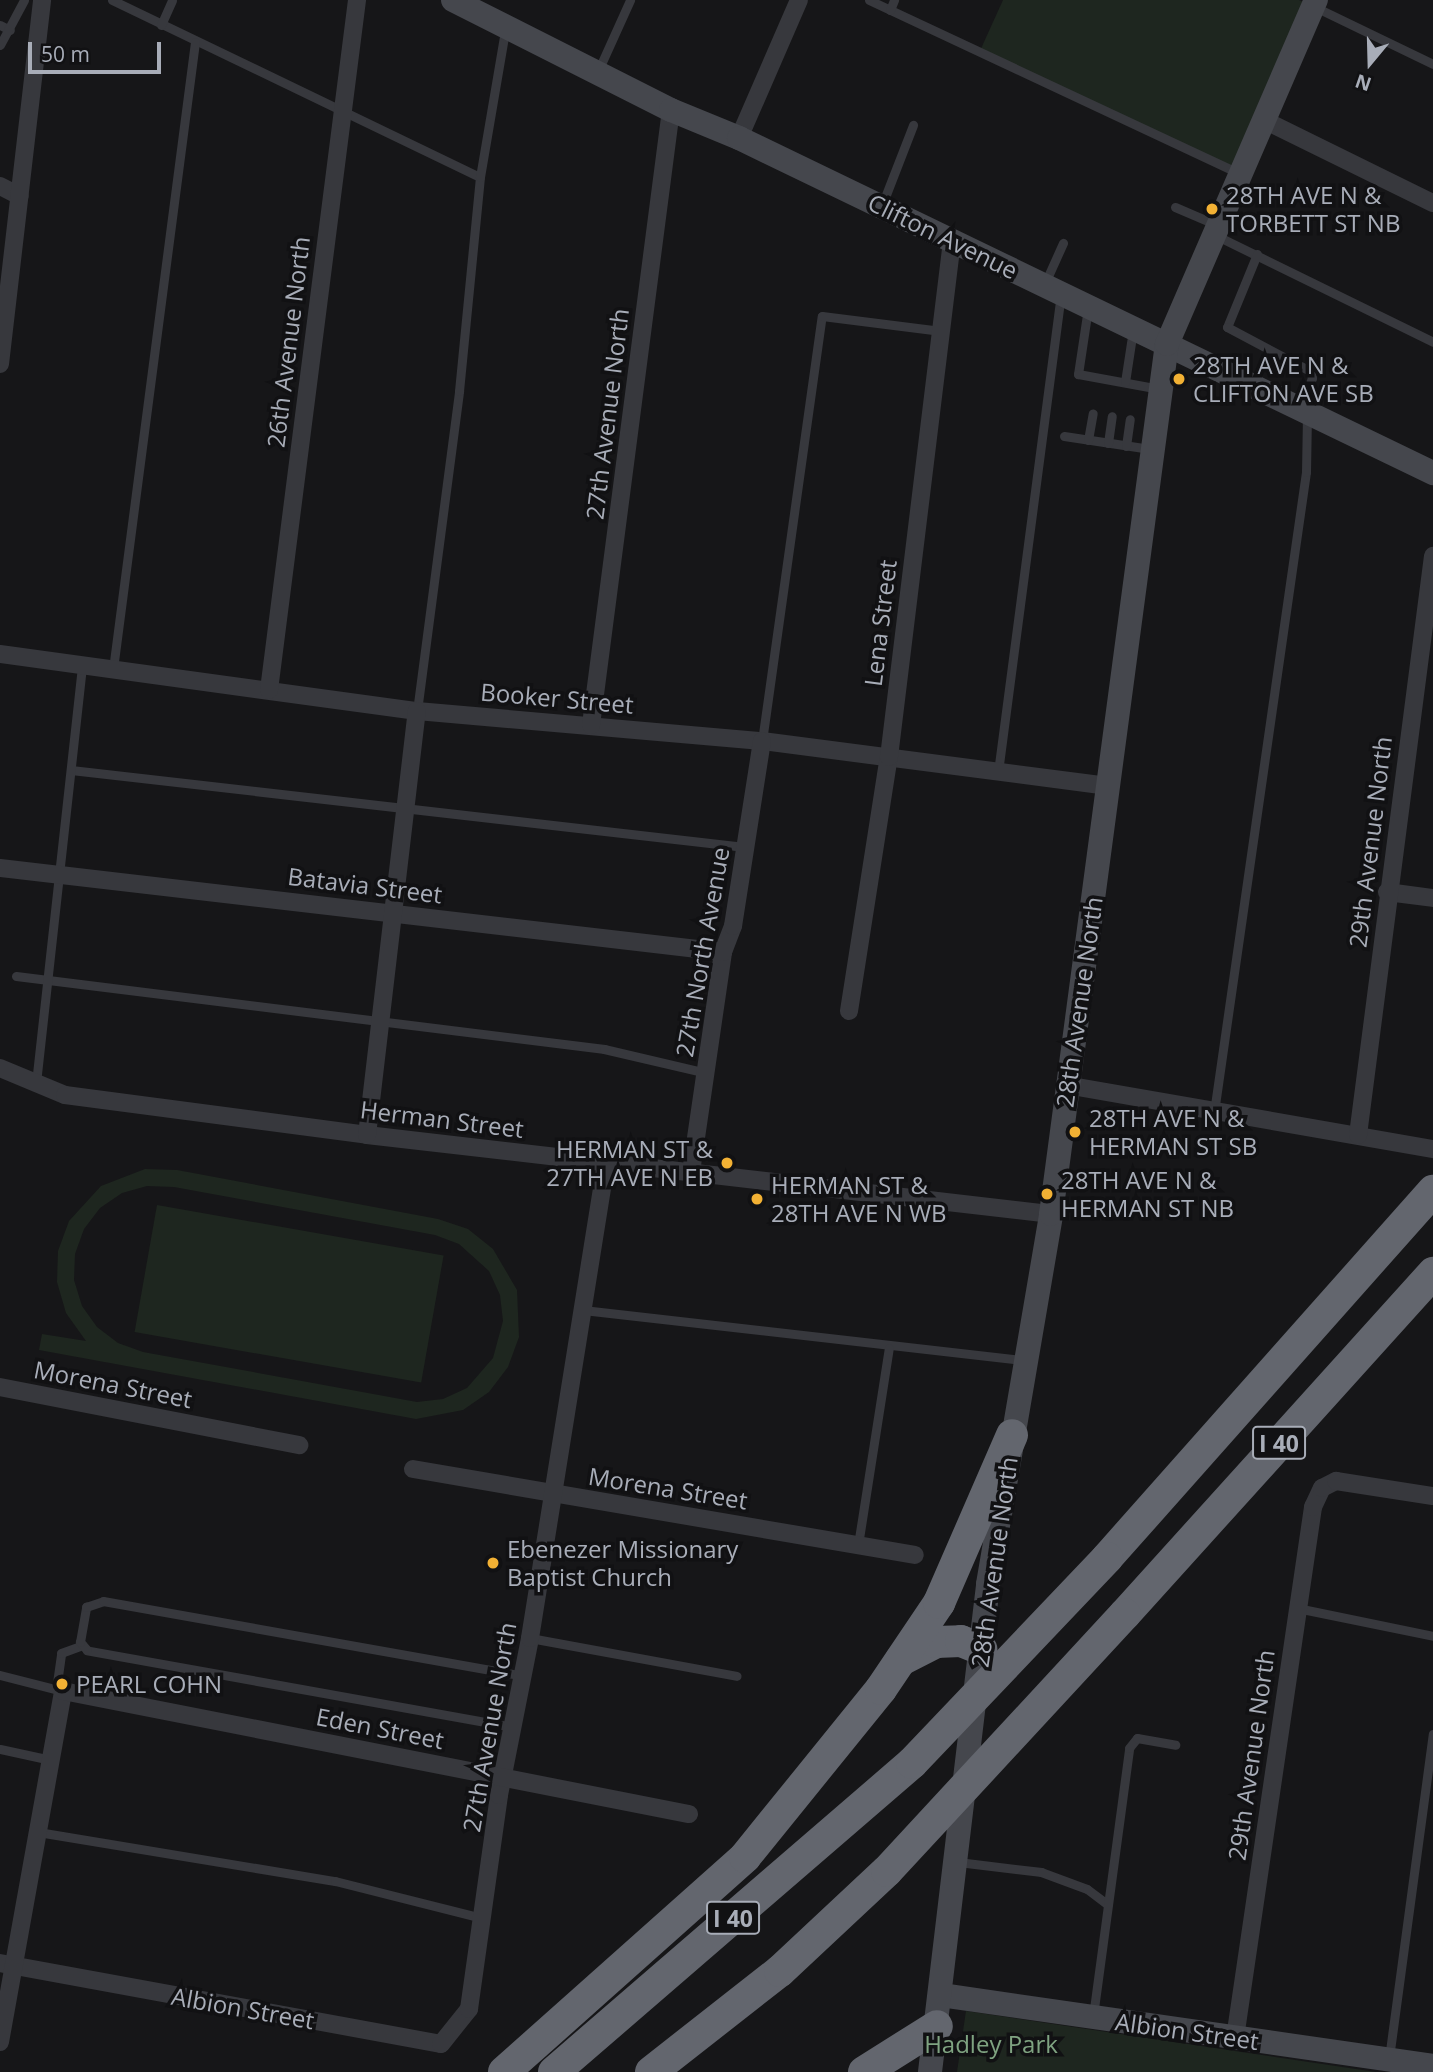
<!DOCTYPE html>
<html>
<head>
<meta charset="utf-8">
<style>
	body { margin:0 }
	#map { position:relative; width:1433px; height:2072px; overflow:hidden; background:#161618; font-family:"Open Sans",sans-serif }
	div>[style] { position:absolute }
	.green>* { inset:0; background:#1e261f; transform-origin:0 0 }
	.lane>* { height:9px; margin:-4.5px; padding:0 4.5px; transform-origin:4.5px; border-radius:4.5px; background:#37383d }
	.street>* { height:18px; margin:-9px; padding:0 9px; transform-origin:9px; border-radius:9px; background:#37383d }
	.secondary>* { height:24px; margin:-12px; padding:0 12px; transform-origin:12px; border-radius:12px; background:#45474d }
	.highway>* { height:32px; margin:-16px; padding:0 16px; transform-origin:16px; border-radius:16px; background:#63666e }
	.highway-bridge>* { height:32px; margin:-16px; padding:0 16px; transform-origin:16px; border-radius:16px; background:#63666e }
	.dots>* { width:19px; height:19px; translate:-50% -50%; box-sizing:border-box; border:4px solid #111113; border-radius:50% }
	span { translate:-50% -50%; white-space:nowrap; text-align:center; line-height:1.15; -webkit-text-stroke:7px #111113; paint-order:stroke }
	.shield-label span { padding:2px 5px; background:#111113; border:2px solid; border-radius:5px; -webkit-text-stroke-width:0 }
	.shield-label { font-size:23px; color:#a8adb8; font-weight:700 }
	.poi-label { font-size:24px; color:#a8adb8 }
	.left { translate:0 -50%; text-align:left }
	.right { translate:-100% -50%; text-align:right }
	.street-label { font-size:24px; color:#a8adb8 }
	.park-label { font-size:24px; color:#7fa381 }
	.north { position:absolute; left:1335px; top:28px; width:70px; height:70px; -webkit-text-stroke:5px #111113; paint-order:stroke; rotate:199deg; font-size:19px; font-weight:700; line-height:28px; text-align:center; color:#a8adb8 }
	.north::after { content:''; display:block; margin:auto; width:24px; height:32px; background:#a8adb8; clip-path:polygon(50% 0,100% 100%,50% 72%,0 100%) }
	.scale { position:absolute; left:28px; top:42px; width:133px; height:32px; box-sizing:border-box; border:4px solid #a8adb8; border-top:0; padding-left:9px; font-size:21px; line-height:24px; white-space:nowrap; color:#a8adb8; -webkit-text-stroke:5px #111113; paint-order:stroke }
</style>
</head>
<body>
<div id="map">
	<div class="green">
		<i style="clip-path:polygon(1003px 0,1299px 0,1313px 6px,1241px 174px,979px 53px)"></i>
		<i style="clip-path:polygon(evenodd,145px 1169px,177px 1170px,438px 1219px,468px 1229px,493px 1249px,517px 1290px,519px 1337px,508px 1367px,489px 1392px,463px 1410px,416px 1419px,39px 1350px,42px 1334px,86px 1341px,66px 1313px,57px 1282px,58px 1251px,69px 1221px,101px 1186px,145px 1169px,147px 1186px,174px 1187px,435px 1235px,459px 1244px,489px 1271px,500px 1295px,503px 1321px,493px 1358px,467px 1388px,443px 1399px,417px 1402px,143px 1352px,118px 1343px,97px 1327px,82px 1306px,74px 1280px,75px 1254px,84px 1229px,100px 1208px,122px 1193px,147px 1186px)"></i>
		<i style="left:157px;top:1205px;width:291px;height:129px;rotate:10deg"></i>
		<i style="clip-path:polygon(966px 2011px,1376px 2072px,957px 2072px)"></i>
	</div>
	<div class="lane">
		<i style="left:112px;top:0;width:408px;rotate:25.7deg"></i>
		<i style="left:869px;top:0;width:410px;rotate:25.1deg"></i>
		<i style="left:1315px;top:7px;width:131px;rotate:25.8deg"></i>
		<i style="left:890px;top:10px;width:11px;rotate:-68deg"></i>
		<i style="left:0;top:25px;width:11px;rotate:27deg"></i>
		<i style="left:161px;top:25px;width:27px;rotate:-66deg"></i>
		<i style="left:0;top:45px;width:51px;rotate:-61.9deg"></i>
		<i style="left:598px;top:71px;width:78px;rotate:-65.7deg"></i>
		<i style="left:882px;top:205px;width:86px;rotate:-68.8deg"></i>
		<i style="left:1175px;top:207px;width:46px;rotate:23.2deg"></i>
		<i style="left:1215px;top:235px;width:243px;rotate:26.1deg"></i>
		<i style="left:1257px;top:254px;width:79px;rotate:112.3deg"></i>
		<i style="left:1227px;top:327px;width:94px;rotate:27.9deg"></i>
		<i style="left:1310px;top:371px;width:7px;rotate:74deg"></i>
		<i style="left:1312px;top:378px;width:31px;rotate:112deg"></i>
		<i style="left:1045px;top:283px;width:44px;rotate:-65.8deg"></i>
		<i style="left:1088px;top:308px;width:67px;rotate:98.6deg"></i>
		<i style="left:1078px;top:374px;width:83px;rotate:10.4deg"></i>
		<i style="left:1125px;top:382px;width:53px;rotate:-81.3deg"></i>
		<i style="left:1064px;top:436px;width:87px;rotate:8.6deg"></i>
		<i style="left:1088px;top:440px;width:27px;rotate:-80deg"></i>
		<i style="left:1108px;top:443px;width:27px;rotate:-82deg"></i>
		<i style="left:1126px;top:446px;width:27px;rotate:-82deg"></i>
		<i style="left:113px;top:669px;width:632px;rotate:-82.55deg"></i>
		<i style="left:417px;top:711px;width:323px;rotate:-82.5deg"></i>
		<i style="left:459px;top:391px;width:215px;rotate:-84.4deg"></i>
		<i style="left:480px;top:177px;width:149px;rotate:-80.3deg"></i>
		<i style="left:762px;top:741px;width:429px;rotate:-82deg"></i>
		<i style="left:822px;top:316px;width:120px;rotate:7.2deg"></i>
		<i style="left:71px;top:770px;width:678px;rotate:6.52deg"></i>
		<i style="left:998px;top:772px;width:481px;rotate:-82.5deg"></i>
		<i style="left:16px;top:976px;width:593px;rotate:7.08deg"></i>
		<i style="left:604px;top:1049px;width:106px;rotate:13.1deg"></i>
		<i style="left:36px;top:1083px;width:421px;rotate:-83.7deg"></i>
		<i style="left:1214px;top:1112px;width:647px;rotate:-81.82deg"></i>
		<i style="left:1306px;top:472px;width:58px;rotate:-89deg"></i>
		<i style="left:583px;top:1310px;width:442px;rotate:6.5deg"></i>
		<i style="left:858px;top:1545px;width:199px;rotate:-81.1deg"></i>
		<i style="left:1297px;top:1608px;width:139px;rotate:11.6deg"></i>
		<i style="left:530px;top:1638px;width:210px;rotate:10.4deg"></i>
		<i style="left:0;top:1675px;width:65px;rotate:14.3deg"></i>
		<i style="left:63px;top:1691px;width:10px;rotate:-127deg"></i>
		<i style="left:57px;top:1683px;width:30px;rotate:-82deg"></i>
		<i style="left:61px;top:1653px;width:23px;rotate:-20deg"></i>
		<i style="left:513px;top:1727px;width:433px;rotate:-169.8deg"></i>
		<i style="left:87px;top:1650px;width:11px;rotate:-131deg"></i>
		<i style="left:80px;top:1642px;width:36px;rotate:-80deg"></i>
		<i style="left:86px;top:1607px;width:18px;rotate:-19deg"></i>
		<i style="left:103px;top:1601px;width:426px;rotate:10.1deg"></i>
		<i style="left:0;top:1749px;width:52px;rotate:12.2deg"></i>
		<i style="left:38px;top:1832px;width:301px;rotate:9.4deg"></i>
		<i style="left:335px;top:1881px;width:152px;rotate:14.1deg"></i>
		<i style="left:958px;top:1862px;width:84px;rotate:6.9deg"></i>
		<i style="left:1041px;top:1872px;width:49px;rotate:20.3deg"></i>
		<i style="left:1087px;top:1889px;width:26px;rotate:37deg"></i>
		<i style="left:1093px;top:2016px;width:270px;rotate:-82.3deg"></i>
		<i style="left:1129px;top:1748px;width:13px;rotate:-51deg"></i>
		<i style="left:1137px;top:1738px;width:39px;rotate:10deg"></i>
		<i style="left:1389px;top:2058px;width:327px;rotate:-82.3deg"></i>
	</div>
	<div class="street">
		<i style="left:1264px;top:120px;width:188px;rotate:26.2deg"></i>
		<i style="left:739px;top:138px;width:150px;rotate:-66.5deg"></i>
		<i style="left:0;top:186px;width:22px;rotate:27deg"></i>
		<i style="left:0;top:364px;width:366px;rotate:-83.4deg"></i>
		<i style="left:0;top:654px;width:421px;rotate:7.8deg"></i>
		<i style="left:417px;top:711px;width:346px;rotate:5deg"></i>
		<i style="left:762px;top:741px;width:351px;rotate:7.4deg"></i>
		<i style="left:269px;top:690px;width:696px;rotate:-82.73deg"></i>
		<i style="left:591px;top:725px;width:620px;rotate:-82.59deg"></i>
		<i style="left:0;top:868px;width:728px;rotate:6.63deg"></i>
		<i style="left:1387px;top:892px;width:46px;rotate:7.4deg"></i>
		<i style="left:849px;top:1011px;width:257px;rotate:-81.1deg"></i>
		<i style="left:889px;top:757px;width:520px;rotate:-83.04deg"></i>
		<i style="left:0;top:1068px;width:70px;rotate:22.6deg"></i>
		<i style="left:65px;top:1095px;width:305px;rotate:7.5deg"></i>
		<i style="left:367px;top:1135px;width:689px;rotate:6.59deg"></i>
		<i style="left:1066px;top:1085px;width:373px;rotate:9.9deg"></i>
		<i style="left:367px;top:1135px;width:427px;rotate:-83.3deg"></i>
		<i style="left:1358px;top:1135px;width:584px;rotate:-82.62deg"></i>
		<i style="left:691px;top:1172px;width:222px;rotate:-81.7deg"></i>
		<i style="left:723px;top:952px;width:28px;rotate:-69deg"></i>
		<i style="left:733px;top:926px;width:187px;rotate:-81.1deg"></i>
		<i style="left:0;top:1387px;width:305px;rotate:11deg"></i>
		<i style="left:413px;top:1469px;width:509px;rotate:9.72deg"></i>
		<i style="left:0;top:1963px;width:448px;rotate:10.4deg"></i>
		<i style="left:441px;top:2044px;width:45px;rotate:-51.3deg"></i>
		<i style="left:469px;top:2009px;width:216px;rotate:-82deg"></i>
		<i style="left:499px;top:1795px;width:160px;rotate:-78.8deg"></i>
		<i style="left:530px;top:1638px;width:481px;rotate:-80.9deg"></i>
		<i style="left:1235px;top:2038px;width:537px;rotate:-81.64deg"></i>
		<i style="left:1313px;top:1507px;width:21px;rotate:-65deg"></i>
		<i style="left:1322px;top:1488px;width:16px;rotate:-27deg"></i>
		<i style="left:1336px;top:1481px;width:98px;rotate:8.8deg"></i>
		<i style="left:0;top:2042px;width:357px;rotate:-79.8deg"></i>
		<i style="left:63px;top:1691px;width:638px;rotate:11.12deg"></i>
	</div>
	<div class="secondary">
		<i style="left:453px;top:0;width:244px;rotate:26.8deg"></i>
		<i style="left:671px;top:110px;width:74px;rotate:22.4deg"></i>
		<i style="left:739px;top:138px;width:771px;rotate:25.77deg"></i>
		<i style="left:941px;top:1995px;width:497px;rotate:8.2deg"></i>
		<i style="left:930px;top:2072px;width:491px;rotate:-83.2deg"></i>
		<i style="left:988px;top:1584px;width:375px;rotate:-80.3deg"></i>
		<i style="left:1051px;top:1214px;width:878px;rotate:-82.41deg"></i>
		<i style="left:1167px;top:344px;width:375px;rotate:-66.6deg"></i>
	</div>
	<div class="highway">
		<i style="left:1107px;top:1558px;width:491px;rotate:-48.4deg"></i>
		<i style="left:1125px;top:1614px;width:460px;rotate:-47.9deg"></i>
		<i style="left:901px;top:1660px;width:39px;rotate:-27deg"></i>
		<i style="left:936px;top:1642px;width:25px;rotate:-2deg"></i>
		<i style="left:961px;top:1641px;width:22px;rotate:22deg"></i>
		<i style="left:504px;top:2072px;width:323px;rotate:-41.7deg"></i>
		<i style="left:745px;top:1857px;width:216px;rotate:-51deg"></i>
		<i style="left:881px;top:1689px;width:104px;rotate:-56deg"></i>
		<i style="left:939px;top:1603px;width:183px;rotate:-66.5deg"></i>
		<i style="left:554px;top:2072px;width:473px;rotate:-40.8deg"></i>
		<i style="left:651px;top:2072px;width:164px;rotate:-38.1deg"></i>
		<i style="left:780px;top:1971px;width:146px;rotate:-43.1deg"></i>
		<i style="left:864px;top:2072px;width:86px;rotate:-32.2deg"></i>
	</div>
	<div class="highway-bridge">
		<i style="left:912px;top:1763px;width:283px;rotate:-46.4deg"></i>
		<i style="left:887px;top:1871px;width:350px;rotate:-47.2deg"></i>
	</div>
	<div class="dots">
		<i style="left:1212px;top:209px;background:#f2b134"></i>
		<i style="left:1179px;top:379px;background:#f2b134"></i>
		<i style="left:1075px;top:1132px;background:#f2b134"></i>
		<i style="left:727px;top:1163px;background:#f2b134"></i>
		<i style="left:1047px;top:1194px;background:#f2b134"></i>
		<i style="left:757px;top:1199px;background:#f2b134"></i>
		<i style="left:493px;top:1563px;background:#f2b134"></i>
		<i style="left:62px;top:1684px;background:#f2b134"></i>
	</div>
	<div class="shield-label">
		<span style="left:1279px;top:1443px">I 40</span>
		<span style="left:733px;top:1918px">I 40</span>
	</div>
	<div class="poi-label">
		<span class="left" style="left:1226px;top:209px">28TH AVE N &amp;<br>TORBETT ST NB</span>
		<span class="left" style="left:1193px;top:379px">28TH AVE N &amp;<br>CLIFTON AVE SB</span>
		<span class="left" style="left:1089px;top:1132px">28TH AVE N &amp;<br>HERMAN ST SB</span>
		<span class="right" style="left:713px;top:1163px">HERMAN ST &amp;<br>27TH AVE N EB</span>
		<span class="left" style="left:1061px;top:1194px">28TH AVE N &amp;<br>HERMAN ST NB</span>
		<span class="left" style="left:771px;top:1199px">HERMAN ST &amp;<br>28TH AVE N WB</span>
		<span class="left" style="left:507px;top:1563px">Ebenezer Missionary<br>Baptist Church</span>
		<span class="left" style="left:76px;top:1684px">PEARL COHN</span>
	</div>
	<div class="street-label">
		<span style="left:943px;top:236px;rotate:26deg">Clifton Avenue</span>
		<span style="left:288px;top:342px;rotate:-83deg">26th Avenue North</span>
		<span style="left:607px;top:414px;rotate:-83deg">27th Avenue North</span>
		<span style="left:880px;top:623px;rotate:-83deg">Lena Street</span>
		<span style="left:557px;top:698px;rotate:5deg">Booker Street</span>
		<span style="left:1370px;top:842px;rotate:-83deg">29th Avenue North</span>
		<span style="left:365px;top:885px;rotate:7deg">Batavia Street</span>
		<span style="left:702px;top:952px;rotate:-80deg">27th North Avenue</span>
		<span style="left:1079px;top:1002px;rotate:-82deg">28th Avenue North</span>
		<span style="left:442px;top:1119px;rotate:7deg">Herman Street</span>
		<span style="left:113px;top:1384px;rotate:11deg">Morena Street</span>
		<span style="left:668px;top:1488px;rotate:9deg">Morena Street</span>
		<span style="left:994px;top:1562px;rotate:-82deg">28th Avenue North</span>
		<span style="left:489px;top:1727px;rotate:-80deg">27th Avenue North</span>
		<span style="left:380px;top:1728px;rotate:11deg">Eden Street</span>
		<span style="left:1251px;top:1755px;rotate:-82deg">29th Avenue North</span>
		<span style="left:243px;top:2008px;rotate:10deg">Albion Street</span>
		<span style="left:1187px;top:2031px;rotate:8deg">Albion Street</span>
	</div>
	<div class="park-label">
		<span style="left:991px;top:2044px">Hadley Park</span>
	</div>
	<div class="north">N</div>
	<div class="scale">50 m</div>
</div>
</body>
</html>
